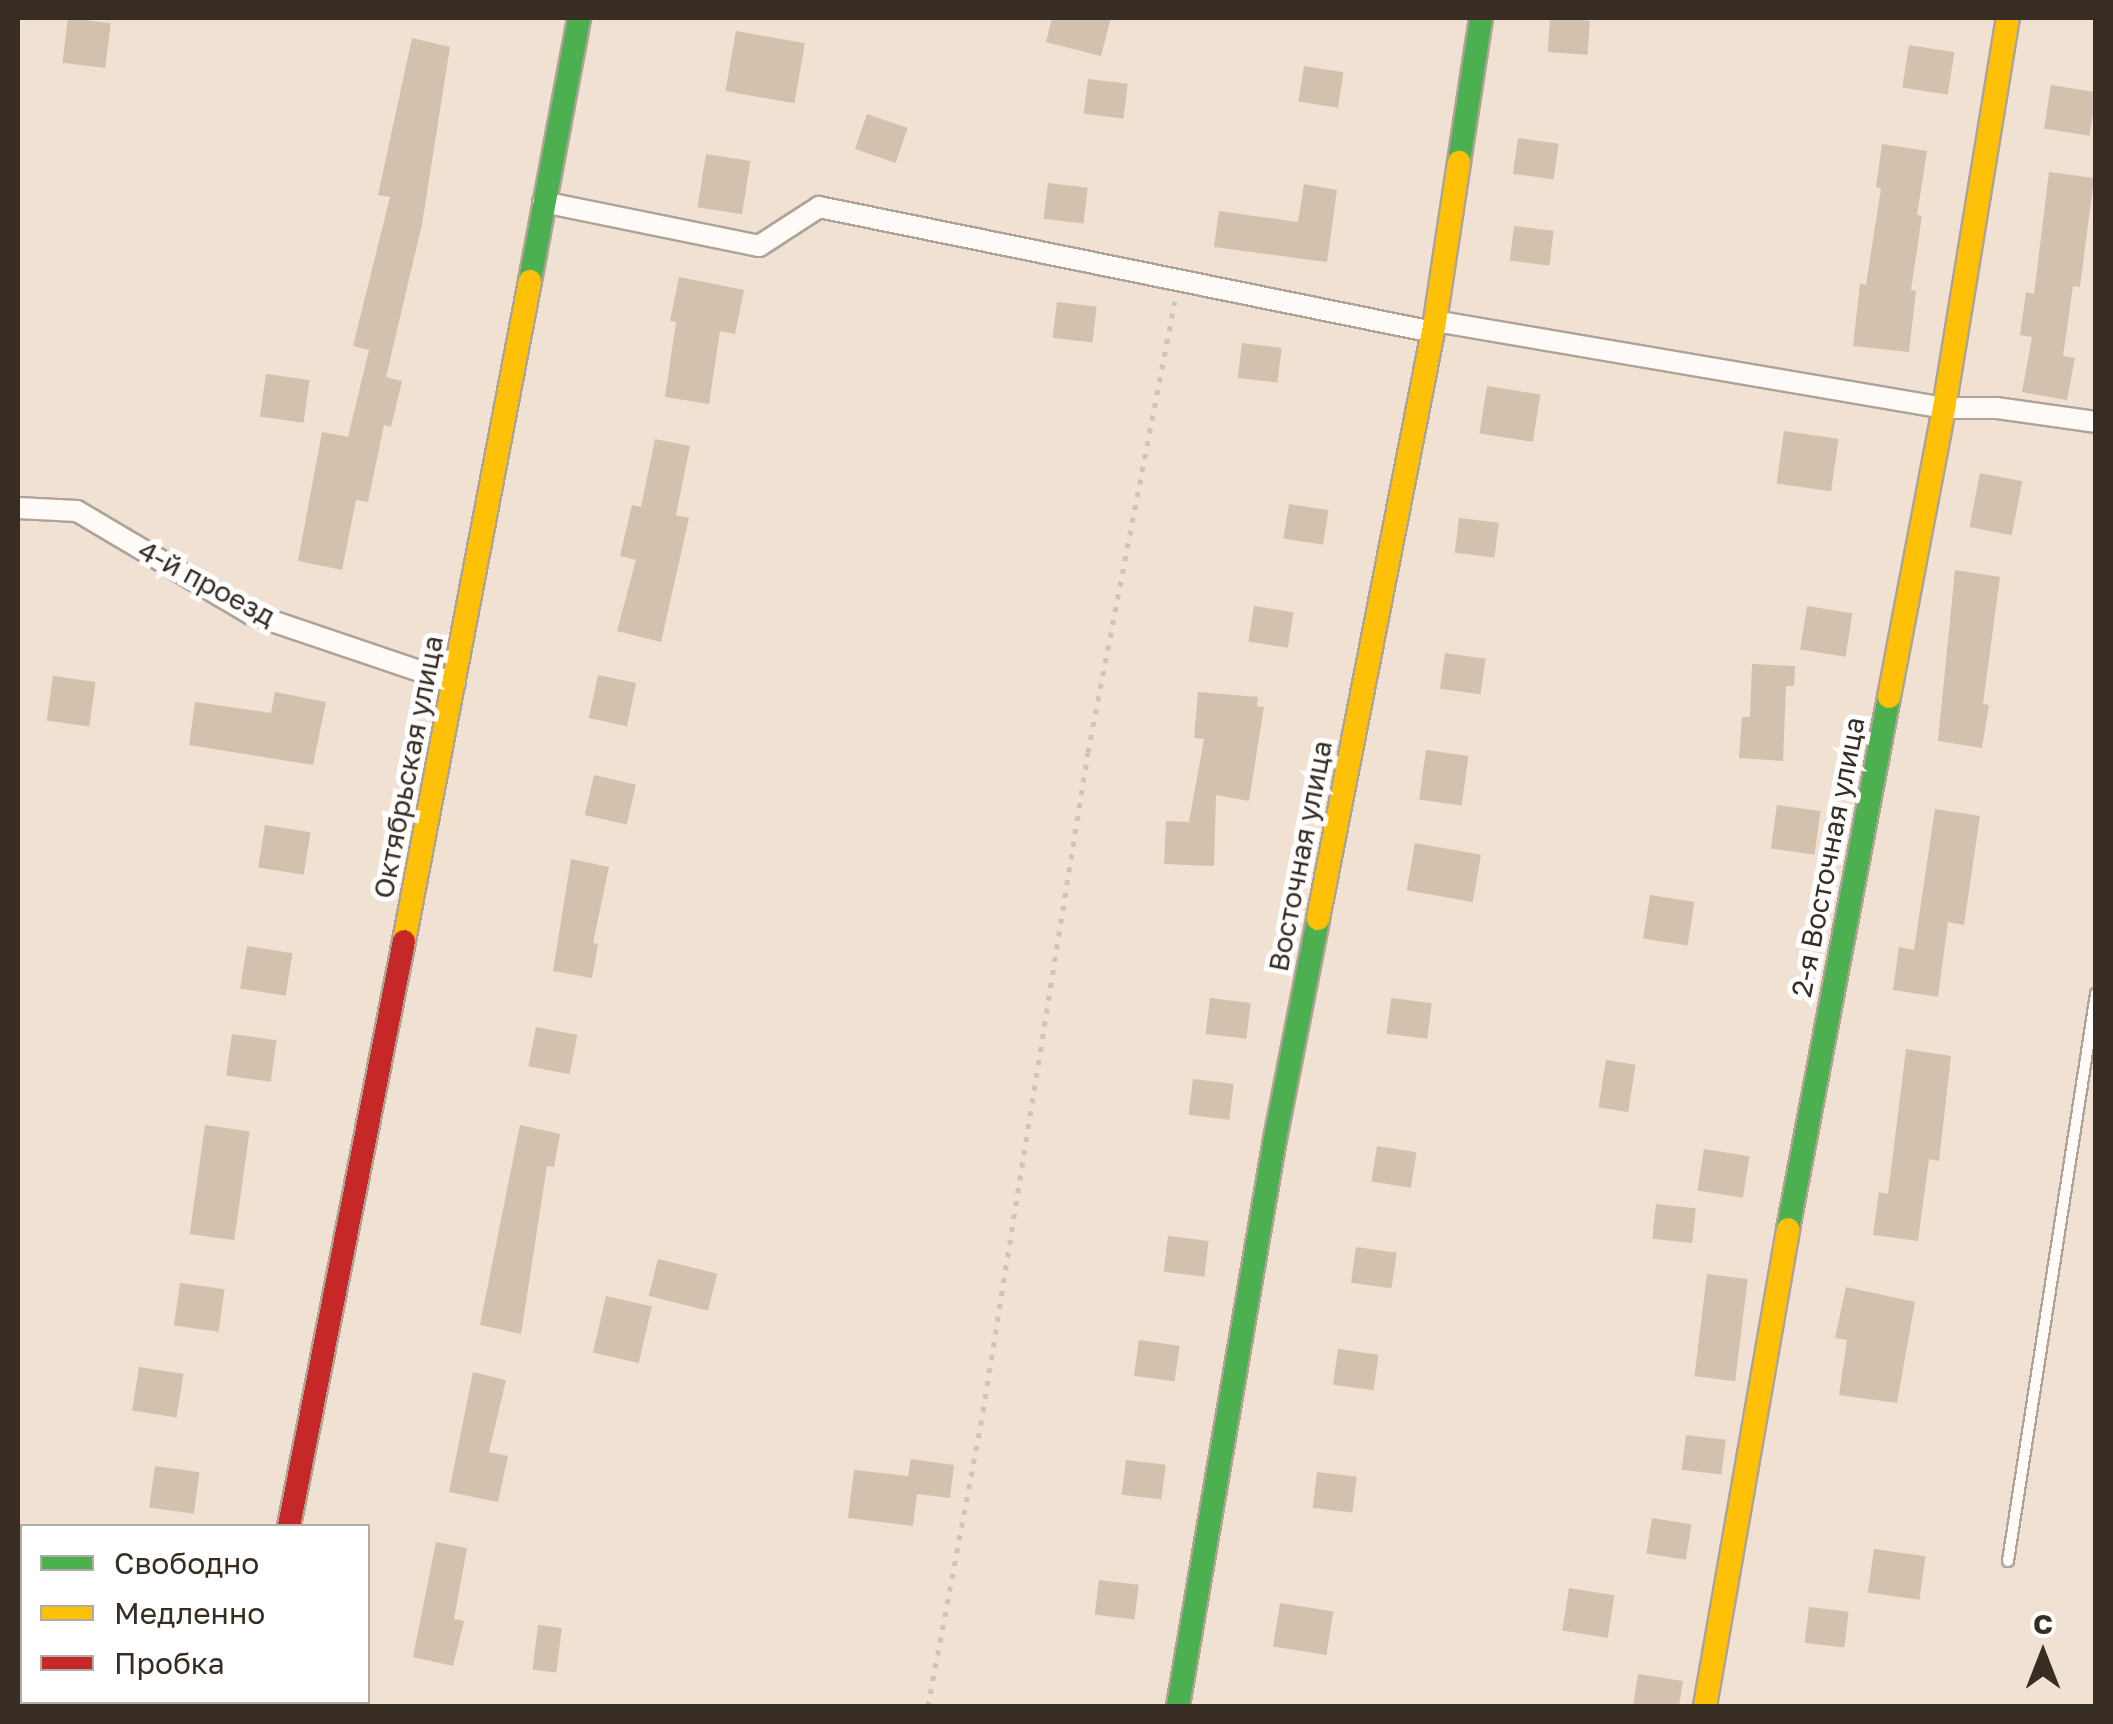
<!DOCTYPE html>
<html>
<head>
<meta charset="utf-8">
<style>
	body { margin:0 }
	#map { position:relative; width:2113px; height:1724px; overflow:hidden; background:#f0e1d3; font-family:"Golos Text",sans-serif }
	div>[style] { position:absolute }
	.building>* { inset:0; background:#d3c1ae; transform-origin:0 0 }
	.path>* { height:5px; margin-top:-2.5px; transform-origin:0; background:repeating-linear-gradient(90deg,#cbc5c0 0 5px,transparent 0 13px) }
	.roads { filter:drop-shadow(2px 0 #afa398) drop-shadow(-2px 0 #afa398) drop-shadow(0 2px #afa398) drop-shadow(0 -2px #afa398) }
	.lane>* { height:10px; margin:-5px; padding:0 5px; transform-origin:5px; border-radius:5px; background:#fdfaf8 }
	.street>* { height:20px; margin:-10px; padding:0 10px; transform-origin:10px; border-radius:10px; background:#fdfaf8 }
	.fast>* { height:22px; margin:-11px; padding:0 11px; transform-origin:11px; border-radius:11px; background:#4caf50 }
	.slow>* { height:22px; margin:-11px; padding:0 11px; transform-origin:11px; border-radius:11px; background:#ffc107 }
	.jam>* { height:22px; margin:-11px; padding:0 11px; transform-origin:11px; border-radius:11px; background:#c62828 }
	span { translate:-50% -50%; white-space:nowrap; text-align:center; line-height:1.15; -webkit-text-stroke:10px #fff; paint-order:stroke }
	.street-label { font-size:28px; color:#372d22 }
	.frame { position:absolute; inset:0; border:20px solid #372d22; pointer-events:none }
	.legend { position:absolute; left:20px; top:1524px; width:350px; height:180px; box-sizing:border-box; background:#fff; border:2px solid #afaba7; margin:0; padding:12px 18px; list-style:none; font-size:30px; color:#372d22 }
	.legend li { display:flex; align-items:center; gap:20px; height:50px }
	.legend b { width:50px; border:2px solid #afaba7 }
	.north { position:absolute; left:1993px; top:1604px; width:100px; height:100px; -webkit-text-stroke:8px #fff; paint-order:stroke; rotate:0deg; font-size:28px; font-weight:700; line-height:40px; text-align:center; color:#372d22 }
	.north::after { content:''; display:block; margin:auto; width:35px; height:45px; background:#372d22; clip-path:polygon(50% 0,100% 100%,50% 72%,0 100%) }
</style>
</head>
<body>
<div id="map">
	<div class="building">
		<i style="left:68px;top:18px;width:43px;height:45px;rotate:7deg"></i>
		<i style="clip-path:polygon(1052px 18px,1111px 18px,1101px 56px,1046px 42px)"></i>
		<i style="left:1550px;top:18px;width:40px;height:34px;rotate:4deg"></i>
		<i style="left:736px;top:31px;width:70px;height:61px;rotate:10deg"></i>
		<i style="clip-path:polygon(412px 38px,450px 47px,422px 224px,386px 377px,402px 381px,391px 427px,384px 425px,368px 502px,356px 500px,342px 570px,298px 561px,322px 432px,348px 437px,369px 350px,353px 346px,390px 197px,378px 195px)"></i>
		<i style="left:1909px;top:45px;width:46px;height:43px;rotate:9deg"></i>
		<i style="left:1304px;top:66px;width:40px;height:36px;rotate:9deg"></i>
		<i style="left:1088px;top:79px;width:40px;height:35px;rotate:7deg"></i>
		<i style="left:2051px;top:85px;width:46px;height:44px;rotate:9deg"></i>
		<i style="left:867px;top:114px;width:43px;height:37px;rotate:19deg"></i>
		<i style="left:1518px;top:138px;width:41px;height:36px;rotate:8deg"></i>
		<i style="clip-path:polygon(1882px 144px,1927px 151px,1917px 215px,1922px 216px,1911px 290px,1916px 291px,1909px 352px,1853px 346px,1860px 284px,1866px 285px,1881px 188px,1876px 187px)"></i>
		<i style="left:706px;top:154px;width:45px;height:54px;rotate:9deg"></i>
		<i style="clip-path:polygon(2049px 172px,2094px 178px,2080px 287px,2073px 286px,2063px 356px,2075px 358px,2067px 400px,2022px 392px,2032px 337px,2020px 335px,2026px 292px,2034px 294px)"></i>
		<i style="left:1048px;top:183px;width:40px;height:36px;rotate:7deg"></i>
		<i style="clip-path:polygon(1304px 184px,1337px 190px,1327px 262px,1214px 247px,1219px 211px,1298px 222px)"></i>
		<i style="left:1514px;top:226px;width:40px;height:35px;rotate:7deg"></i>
		<i style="clip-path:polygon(679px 277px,744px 290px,735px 334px,720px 331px,709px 404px,665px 397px,676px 322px,670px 321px)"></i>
		<i style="left:1057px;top:302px;width:40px;height:36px;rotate:7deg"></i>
		<i style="left:1242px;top:343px;width:40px;height:35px;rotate:7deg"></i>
		<i style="left:266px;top:374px;width:44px;height:43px;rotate:8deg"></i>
		<i style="left:1487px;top:386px;width:54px;height:48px;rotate:9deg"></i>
		<i style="left:1784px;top:431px;width:55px;height:53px;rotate:8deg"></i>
		<i style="clip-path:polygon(655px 439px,690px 446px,676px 515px,689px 518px,661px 642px,617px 631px,636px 560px,620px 556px,632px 505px,641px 507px)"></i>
		<i style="left:1980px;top:473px;width:43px;height:55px;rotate:11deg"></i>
		<i style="left:1289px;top:504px;width:40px;height:35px;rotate:9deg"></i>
		<i style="left:1459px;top:518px;width:40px;height:35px;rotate:7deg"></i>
		<i style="clip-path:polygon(1955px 570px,2000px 577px,1983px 704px,1989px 705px,1982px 748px,1938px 741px)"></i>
		<i style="left:1254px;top:606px;width:40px;height:36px;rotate:9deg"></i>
		<i style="left:1807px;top:606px;width:46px;height:44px;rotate:9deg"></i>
		<i style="left:1445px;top:653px;width:41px;height:36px;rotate:8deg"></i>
		<i style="clip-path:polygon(1752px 664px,1795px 666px,1794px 686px,1786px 686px,1783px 761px,1739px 758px,1742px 717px,1750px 717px)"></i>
		<i style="left:598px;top:675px;width:39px;height:44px;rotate:12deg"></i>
		<i style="left:53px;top:676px;width:43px;height:45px;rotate:8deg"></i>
		<i style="clip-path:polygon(275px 692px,326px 702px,313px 765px,189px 745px,195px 702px,271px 713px)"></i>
		<i style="clip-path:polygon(1198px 692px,1258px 697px,1257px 706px,1264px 707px,1249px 801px,1216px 795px,1214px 866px,1164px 864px,1166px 821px,1189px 822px,1204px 739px,1194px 738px)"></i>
		<i style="left:1426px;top:750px;width:43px;height:50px;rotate:8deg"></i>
		<i style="left:594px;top:775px;width:43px;height:41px;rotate:13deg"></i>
		<i style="left:1777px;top:805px;width:44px;height:44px;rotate:8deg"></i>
		<i style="clip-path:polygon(1935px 809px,1980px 816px,1964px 925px,1948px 922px,1938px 997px,1893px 990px,1899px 947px,1914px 950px)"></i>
		<i style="left:265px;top:825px;width:46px;height:43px;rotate:9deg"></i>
		<i style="left:1415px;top:843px;width:67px;height:48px;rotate:10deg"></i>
		<i style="clip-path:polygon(571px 859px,609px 867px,593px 943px,598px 944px,592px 978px,553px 971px)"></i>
		<i style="left:1650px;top:895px;width:45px;height:44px;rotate:9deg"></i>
		<i style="left:247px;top:946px;width:46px;height:43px;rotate:9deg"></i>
		<i style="left:1210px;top:998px;width:41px;height:36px;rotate:7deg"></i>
		<i style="left:1391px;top:998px;width:41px;height:36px;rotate:7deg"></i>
		<i style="left:536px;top:1027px;width:42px;height:40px;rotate:11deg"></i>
		<i style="left:232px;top:1034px;width:45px;height:42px;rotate:8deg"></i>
		<i style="clip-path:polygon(1906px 1049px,1951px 1056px,1939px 1161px,1929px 1159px,1918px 1241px,1873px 1235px,1879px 1192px,1888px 1194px)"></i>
		<i style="left:1606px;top:1060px;width:30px;height:48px;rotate:9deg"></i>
		<i style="left:1193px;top:1079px;width:41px;height:36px;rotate:7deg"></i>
		<i style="left:205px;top:1125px;width:45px;height:110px;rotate:8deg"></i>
		<i style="clip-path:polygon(520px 1125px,560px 1134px,554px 1167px,547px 1166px,521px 1334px,480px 1325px)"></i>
		<i style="left:1377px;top:1146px;width:40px;height:36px;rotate:9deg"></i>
		<i style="left:1704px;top:1149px;width:46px;height:42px;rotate:9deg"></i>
		<i style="left:1656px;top:1204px;width:40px;height:35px;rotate:6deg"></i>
		<i style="left:1168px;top:1236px;width:41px;height:36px;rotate:7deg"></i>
		<i style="left:1356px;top:1247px;width:41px;height:36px;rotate:8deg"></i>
		<i style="left:658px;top:1259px;width:61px;height:38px;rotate:14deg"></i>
		<i style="left:1707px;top:1274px;width:41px;height:103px;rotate:7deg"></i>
		<i style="left:180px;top:1283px;width:45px;height:43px;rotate:8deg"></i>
		<i style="clip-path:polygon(1846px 1287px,1915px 1302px,1897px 1403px,1839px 1395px,1847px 1340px,1835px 1338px)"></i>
		<i style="left:606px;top:1296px;width:47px;height:58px;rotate:13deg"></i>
		<i style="left:1139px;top:1340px;width:41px;height:36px;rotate:8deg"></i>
		<i style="left:1338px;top:1349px;width:41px;height:36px;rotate:8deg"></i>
		<i style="left:139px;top:1367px;width:45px;height:44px;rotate:9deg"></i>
		<i style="clip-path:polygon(473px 1372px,506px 1380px,489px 1452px,508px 1456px,498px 1502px,449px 1492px)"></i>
		<i style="left:1686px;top:1435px;width:40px;height:35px;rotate:7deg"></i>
		<i style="clip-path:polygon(911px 1459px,954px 1465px,950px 1498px,917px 1494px,913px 1526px,848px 1518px,854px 1470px,908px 1476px)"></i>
		<i style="left:1126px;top:1460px;width:40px;height:35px;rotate:7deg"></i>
		<i style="left:155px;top:1466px;width:45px;height:42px;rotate:8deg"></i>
		<i style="left:1317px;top:1472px;width:40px;height:36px;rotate:7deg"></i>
		<i style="left:1652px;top:1518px;width:40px;height:36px;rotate:9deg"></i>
		<i style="clip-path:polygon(436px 1542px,467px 1548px,454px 1619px,464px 1621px,453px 1666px,413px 1657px)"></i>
		<i style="left:1874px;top:1549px;width:52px;height:44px;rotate:8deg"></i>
		<i style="left:1099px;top:1580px;width:40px;height:35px;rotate:7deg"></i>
		<i style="left:1569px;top:1588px;width:46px;height:43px;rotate:9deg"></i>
		<i style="left:1280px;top:1603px;width:54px;height:44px;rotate:9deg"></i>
		<i style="left:1809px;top:1607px;width:40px;height:36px;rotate:7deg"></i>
		<i style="left:538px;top:1625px;width:24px;height:45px;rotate:7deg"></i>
		<i style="clip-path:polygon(1638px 1674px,1683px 1681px,1679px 1706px,1633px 1706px)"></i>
	</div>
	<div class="path">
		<i style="left:928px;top:1706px;width:300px;rotate:-79.4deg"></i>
		<i style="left:983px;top:1411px;width:667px;rotate:-80.95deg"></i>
		<i style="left:1088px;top:752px;width:459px;rotate:-79.1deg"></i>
	</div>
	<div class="roads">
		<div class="lane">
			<i style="left:2008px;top:1561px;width:574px;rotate:-81.18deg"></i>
		</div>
		<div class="street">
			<i style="left:543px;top:202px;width:220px;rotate:11.5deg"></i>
			<i style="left:759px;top:246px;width:72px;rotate:-33deg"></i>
			<i style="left:819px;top:207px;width:627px;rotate:11.51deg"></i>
			<i style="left:1435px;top:321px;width:516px;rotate:9.7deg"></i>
			<i style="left:1944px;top:408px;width:53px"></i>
			<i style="left:1997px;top:408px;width:100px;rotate:8deg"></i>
			<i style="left:18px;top:508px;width:59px;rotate:2.9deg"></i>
			<i style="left:77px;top:511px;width:202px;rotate:30.6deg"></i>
			<i style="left:251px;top:614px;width:215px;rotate:18.7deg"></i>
			<i style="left:254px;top:1706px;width:4px;rotate:-76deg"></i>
		</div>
		<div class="fast">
			<i style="left:1459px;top:162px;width:146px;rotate:-81.3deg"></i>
			<i style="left:530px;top:281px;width:268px;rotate:-79.4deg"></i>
			<i style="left:1788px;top:1229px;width:542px;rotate:-79.25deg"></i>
			<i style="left:1178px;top:1706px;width:575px;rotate:-80.29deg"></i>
			<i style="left:1275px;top:1139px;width:224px;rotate:-78.9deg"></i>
		</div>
		<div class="slow">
			<i style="left:1889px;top:697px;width:294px;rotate:-79.2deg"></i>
			<i style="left:1944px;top:408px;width:395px;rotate:-80.7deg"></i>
			<i style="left:1318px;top:919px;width:609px;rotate:-78.93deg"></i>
			<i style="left:1435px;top:321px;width:161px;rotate:-81.4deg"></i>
			<i style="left:404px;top:941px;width:672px;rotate:-79.19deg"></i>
			<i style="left:1705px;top:1706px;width:484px;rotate:-80.1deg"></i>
		</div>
		<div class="jam">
			<i style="left:289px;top:1526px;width:596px;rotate:-78.88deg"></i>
		</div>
	</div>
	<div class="street-label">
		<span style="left:207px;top:583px;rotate:28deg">4-й проезд</span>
		<span style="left:408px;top:767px;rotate:-79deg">Октябрьская улица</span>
		<span style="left:1300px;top:856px;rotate:-79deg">Восточная улица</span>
		<span style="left:1828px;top:857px;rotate:-79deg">2-я Восточная улица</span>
	</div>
	<div class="frame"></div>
	<ul class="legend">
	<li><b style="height:12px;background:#4caf50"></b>Свободно</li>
	<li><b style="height:12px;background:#ffc107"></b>Медленно</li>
	<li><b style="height:12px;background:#c62828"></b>Пробка</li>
	</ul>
	<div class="north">С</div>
</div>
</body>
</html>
